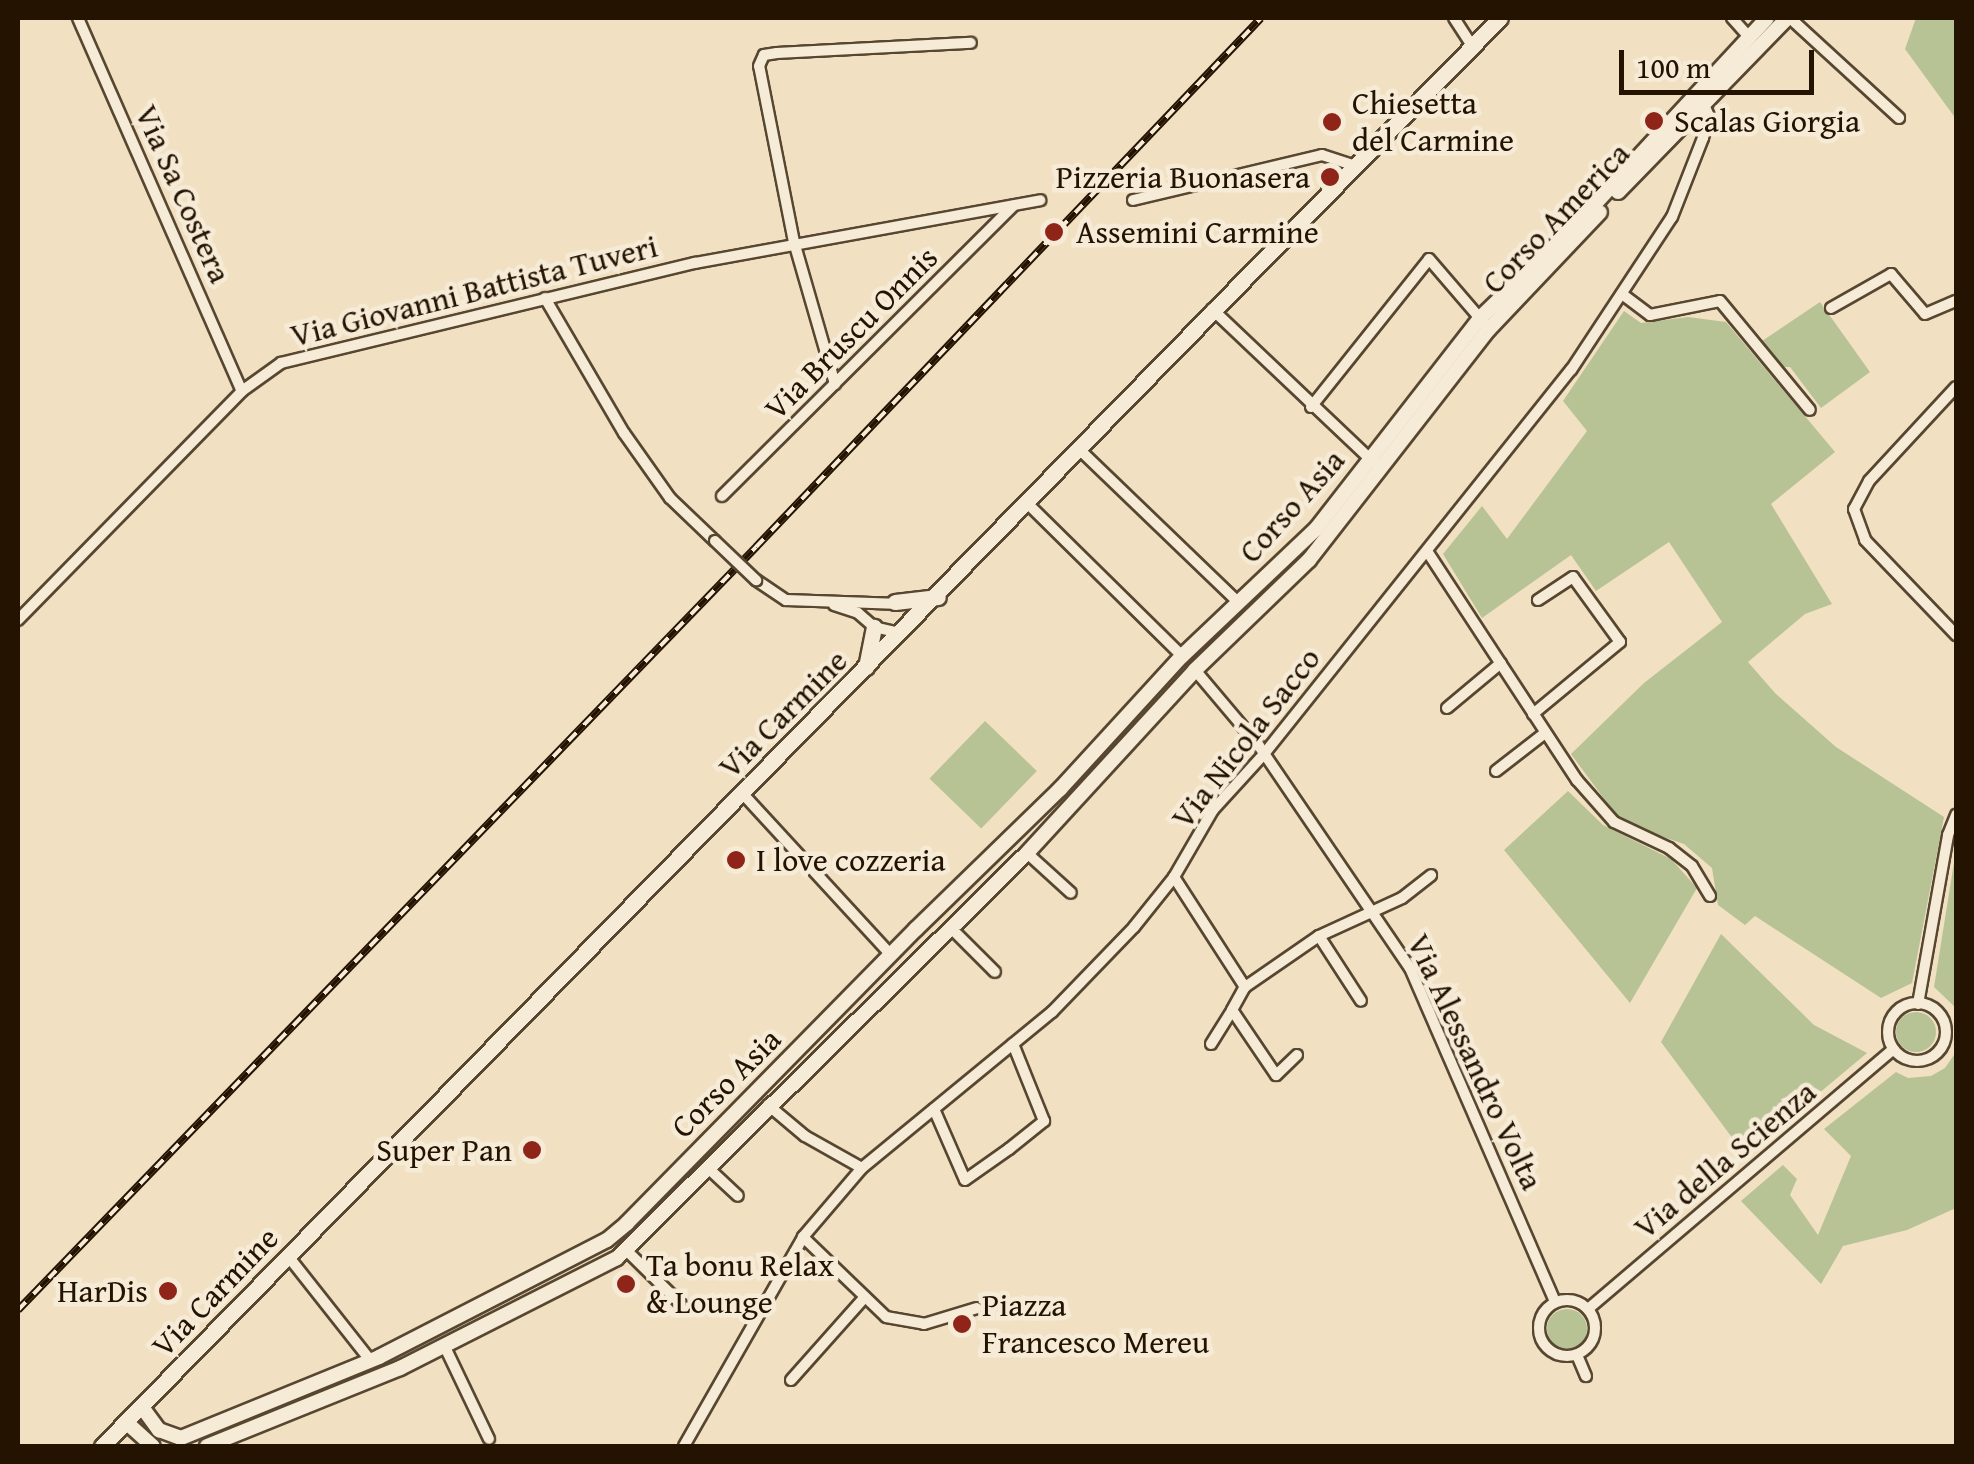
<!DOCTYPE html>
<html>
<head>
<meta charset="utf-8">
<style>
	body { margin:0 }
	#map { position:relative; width:1974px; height:1464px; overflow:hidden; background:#f1e0c1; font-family:"Gentium Book Plus",serif }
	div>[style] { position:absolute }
	.green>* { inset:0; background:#b7c395; transform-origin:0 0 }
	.round { border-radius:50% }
	.roads { filter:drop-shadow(2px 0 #574630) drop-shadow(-2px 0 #574630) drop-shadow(0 2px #574630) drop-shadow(0 -2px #574630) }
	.minor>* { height:10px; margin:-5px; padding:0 5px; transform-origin:5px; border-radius:5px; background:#f6ebd7 }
	.minor>.ring { margin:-5px; padding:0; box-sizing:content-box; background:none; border:10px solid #f6ebd7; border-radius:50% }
	.tertiary>* { height:14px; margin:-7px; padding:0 7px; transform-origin:7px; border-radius:7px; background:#f6ebd7 }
	.secondary>* { height:15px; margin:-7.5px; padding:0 7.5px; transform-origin:7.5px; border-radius:7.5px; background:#f6ebd7 }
	.rail>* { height:8px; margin-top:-4px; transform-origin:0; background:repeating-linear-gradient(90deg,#f6ebd7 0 11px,#241300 0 22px); box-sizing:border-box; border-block:2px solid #241300 }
	.bridges { filter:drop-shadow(2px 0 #574630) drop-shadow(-2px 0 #574630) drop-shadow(0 2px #574630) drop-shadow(0 -2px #574630) }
	.minor-bridge>* { height:10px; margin:-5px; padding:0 5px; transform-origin:5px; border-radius:5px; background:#f6ebd7 }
	.dots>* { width:28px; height:28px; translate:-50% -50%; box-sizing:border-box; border:5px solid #f6ebd7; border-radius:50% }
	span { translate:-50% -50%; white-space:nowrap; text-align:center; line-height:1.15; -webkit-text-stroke:9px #f6ebd7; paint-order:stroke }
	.poi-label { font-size:32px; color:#241300 }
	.left { translate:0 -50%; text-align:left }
	.right { translate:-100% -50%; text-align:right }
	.street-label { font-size:32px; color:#241300 }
	.frame { position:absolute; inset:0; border:20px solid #241300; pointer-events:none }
	.scale { position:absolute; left:1619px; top:50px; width:195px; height:45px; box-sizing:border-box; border:5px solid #241300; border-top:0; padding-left:12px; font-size:30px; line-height:35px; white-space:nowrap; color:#241300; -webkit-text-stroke:8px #f6ebd7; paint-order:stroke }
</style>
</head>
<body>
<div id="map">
	<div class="green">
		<i style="clip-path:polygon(1916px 18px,1956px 18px,1956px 119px,1905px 49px)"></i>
		<i style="clip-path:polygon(1820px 302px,1870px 372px,1821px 408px,1790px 367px,1782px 367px,1762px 341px)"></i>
		<i style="clip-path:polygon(1624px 311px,1641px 323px,1688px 317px,1726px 322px,1835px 452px,1771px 504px,1832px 604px,1805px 614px,1748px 662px,1775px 693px,1836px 747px,1944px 817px,1912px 983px,1881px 998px,1755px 916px,1745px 925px,1718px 905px,1712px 868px,1684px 844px,1631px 826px,1616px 815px,1571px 754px,1644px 683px,1722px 622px,1669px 542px,1596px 591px,1571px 555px,1482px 618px,1443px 554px,1482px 506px,1507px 539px,1587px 431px,1563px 401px)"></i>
		<i style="left:985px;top:721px;width:72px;height:80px;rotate:44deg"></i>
		<i style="clip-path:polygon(1568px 791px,1603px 825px,1671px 859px,1697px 888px,1630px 1003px,1504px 850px)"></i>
		<i style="clip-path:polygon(1956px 850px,1956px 1008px,1934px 987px)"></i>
		<i style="clip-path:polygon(1721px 934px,1814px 1025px,1867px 1053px,1745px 1155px,1661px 1042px)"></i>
		<i class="round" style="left:1896px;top:1012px;width:40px;height:40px"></i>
		<i style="clip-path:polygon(1956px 1052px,1956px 1208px,1907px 1230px,1843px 1246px,1821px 1284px,1741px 1201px,1783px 1165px,1797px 1179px,1790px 1195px,1818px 1235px,1851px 1156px,1824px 1129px,1896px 1072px,1908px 1078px,1931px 1076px,1945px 1068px)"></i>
		<i class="round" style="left:1547px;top:1309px;width:40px;height:40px"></i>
	</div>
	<div class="roads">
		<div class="minor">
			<i style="left:78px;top:18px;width:407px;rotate:66.3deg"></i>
			<i style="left:1454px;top:18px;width:33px;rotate:57deg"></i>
			<i style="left:1732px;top:18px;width:25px;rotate:48deg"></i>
			<i style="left:1790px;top:18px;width:148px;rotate:42.5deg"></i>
			<i style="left:1133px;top:200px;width:194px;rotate:-13.4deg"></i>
			<i style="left:1322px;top:155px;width:33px;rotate:18deg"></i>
			<i style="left:1622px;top:294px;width:35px;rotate:37deg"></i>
			<i style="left:1650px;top:315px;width:71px;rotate:-11.3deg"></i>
			<i style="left:1720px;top:301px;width:141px;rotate:50.5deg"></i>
			<i style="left:545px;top:298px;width:156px;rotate:59.7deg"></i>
			<i style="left:624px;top:433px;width:80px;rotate:54.7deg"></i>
			<i style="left:670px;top:498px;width:62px;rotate:43.7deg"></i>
			<i style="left:1831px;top:308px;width:69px;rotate:-29.5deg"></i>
			<i style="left:1891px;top:274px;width:52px;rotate:49.6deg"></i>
			<i style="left:1925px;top:314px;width:34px;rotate:-23deg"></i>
			<i style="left:1212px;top:309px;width:224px;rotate:43.5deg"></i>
			<i style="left:835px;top:384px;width:148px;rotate:-106.1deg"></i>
			<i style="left:794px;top:242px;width:179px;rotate:-101.2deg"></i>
			<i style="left:759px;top:66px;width:12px;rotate:-66deg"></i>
			<i style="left:764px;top:55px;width:13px;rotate:-9deg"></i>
			<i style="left:777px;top:53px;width:194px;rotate:-3deg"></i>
			<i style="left:1956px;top:387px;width:128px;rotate:132.8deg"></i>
			<i style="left:1869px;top:481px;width:32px;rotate:118deg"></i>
			<i style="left:1854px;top:509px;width:33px;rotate:70deg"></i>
			<i style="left:1865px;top:540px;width:132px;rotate:46.2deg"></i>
			<i style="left:1311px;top:407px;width:189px;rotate:-51.4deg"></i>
			<i style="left:1429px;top:259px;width:84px;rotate:49.3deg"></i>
			<i style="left:1080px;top:450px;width:221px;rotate:43.9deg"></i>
			<i style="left:722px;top:496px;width:411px;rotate:-44.9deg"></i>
			<i style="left:1028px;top:504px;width:216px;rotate:44.6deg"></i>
			<i style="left:1427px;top:551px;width:274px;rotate:56.8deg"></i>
			<i style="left:1577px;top:780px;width:56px;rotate:48.6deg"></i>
			<i style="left:1614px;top:822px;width:61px;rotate:25.3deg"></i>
			<i style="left:1669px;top:848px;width:29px;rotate:38deg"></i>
			<i style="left:1692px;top:866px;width:35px;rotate:59deg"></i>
			<i style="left:756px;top:580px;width:36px;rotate:34deg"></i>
			<i style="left:786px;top:600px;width:115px;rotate:2deg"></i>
			<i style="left:834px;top:605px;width:25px;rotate:18deg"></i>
			<i style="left:858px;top:613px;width:21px;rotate:41deg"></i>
			<i style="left:874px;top:627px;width:27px;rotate:13deg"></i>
			<i style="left:18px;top:620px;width:320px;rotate:-45.6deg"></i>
			<i style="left:242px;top:391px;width:48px;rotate:-35.7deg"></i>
			<i style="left:281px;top:363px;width:426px;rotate:-13.6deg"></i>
			<i style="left:695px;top:263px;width:351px;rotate:-10.3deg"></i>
			<i style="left:1195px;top:670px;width:99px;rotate:49.9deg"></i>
			<i style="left:1259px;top:746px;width:268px;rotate:55.8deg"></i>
			<i style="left:1410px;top:968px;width:364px;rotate:66.5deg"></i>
			<i style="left:1447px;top:708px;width:70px;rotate:-39.8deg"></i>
			<i style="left:1533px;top:714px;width:113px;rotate:-39.6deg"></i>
			<i style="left:1620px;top:642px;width:80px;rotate:-125.9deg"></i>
			<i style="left:1573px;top:577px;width:42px;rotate:146.7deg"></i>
			<i style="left:1496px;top:771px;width:62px;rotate:-37.8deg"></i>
			<i style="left:743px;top:794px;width:219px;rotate:47.4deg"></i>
			<i style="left:1027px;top:853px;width:59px;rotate:42.3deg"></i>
			<i style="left:1174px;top:877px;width:131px;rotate:57.2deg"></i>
			<i style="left:951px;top:928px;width:62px;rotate:45deg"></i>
			<i style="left:1319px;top:936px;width:77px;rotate:57.1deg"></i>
			<i class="ring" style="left:1888px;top:1003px;width:48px;height:48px"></i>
			<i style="left:1918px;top:1004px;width:172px;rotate:-79.9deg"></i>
			<i style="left:1948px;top:835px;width:22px;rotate:-68deg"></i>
			<i style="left:1211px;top:1044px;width:40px;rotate:-58deg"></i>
			<i style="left:1297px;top:1055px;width:29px;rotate:136deg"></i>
			<i style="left:1276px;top:1075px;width:78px;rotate:-124.1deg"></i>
			<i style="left:1232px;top:1010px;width:26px;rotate:-61deg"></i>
			<i style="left:1245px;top:987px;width:90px;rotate:-34.6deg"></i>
			<i style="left:1319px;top:936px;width:91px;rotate:-24.6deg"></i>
			<i style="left:1402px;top:898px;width:37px;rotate:-38deg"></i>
			<i style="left:768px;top:1105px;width:48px;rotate:40deg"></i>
			<i style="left:805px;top:1136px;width:65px;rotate:29.3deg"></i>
			<i style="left:934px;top:1109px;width:77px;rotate:66.4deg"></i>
			<i style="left:965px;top:1180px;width:54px;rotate:-35.2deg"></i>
			<i style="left:1009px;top:1149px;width:45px;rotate:-38.7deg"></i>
			<i style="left:1044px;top:1121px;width:83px;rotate:-111.9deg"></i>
			<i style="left:707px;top:1167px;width:42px;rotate:43.1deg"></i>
			<i style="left:803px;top:1237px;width:115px;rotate:43.9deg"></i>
			<i style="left:886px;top:1317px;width:39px;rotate:10deg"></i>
			<i style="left:924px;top:1324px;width:55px;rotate:-16.8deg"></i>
			<i style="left:625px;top:1249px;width:78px;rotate:44.5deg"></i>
			<i style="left:288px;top:1256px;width:134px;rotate:51.7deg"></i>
			<i class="ring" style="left:1539px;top:1300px;width:46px;height:46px"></i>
			<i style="left:1588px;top:1309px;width:401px;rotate:-40.4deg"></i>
			<i style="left:444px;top:1345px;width:104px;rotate:64.4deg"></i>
			<i style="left:1577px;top:1355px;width:23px;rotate:67deg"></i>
			<i style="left:791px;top:1380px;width:111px;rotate:-48.3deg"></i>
			<i style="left:684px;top:1446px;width:241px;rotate:-60.3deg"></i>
			<i style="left:803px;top:1237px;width:91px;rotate:-49.5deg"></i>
			<i style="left:862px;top:1168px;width:246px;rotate:-39.4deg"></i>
			<i style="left:1052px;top:1012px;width:118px;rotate:-46deg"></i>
			<i style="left:1134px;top:927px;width:64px;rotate:-51.3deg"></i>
			<i style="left:1174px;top:877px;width:78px;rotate:-59.8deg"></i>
			<i style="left:1213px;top:810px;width:76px;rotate:-47.7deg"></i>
			<i style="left:1264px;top:754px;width:492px;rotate:-51.4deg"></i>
			<i style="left:1571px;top:370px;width:183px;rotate:-56.6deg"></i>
			<i style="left:1672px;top:217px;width:85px;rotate:-68.6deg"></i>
			<i style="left:1703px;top:138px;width:23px;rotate:-75deg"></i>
			<i style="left:1709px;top:116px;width:17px;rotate:-114deg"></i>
		</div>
		<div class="tertiary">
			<i style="left:1618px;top:192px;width:243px;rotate:-45.8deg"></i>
			<i style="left:142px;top:1407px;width:29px;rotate:54deg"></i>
			<i style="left:159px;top:1430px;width:23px;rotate:20deg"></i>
			<i style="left:181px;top:1438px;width:214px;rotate:-22.2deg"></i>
			<i style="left:379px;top:1357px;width:256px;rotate:-27.2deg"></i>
			<i style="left:607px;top:1240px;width:26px;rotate:-40deg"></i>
			<i style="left:627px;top:1223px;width:412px;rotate:-45.5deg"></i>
			<i style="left:916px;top:929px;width:201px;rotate:-44.2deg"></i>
			<i style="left:1060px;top:789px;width:180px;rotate:-47.5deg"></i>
			<i style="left:1182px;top:656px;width:185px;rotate:-43.5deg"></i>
			<i style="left:1316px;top:529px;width:267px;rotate:-52.1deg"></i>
			<i style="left:1480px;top:318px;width:121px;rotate:-44deg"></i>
			<i style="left:1567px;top:234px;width:294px;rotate:-47.2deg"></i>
			<i style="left:126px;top:1422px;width:36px;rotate:42deg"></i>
			<i style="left:207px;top:1446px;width:208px;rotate:-22deg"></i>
			<i style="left:400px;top:1368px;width:243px;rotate:-26.9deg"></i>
			<i style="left:617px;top:1258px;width:576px;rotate:-44.65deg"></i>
			<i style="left:1027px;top:853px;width:248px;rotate:-47.4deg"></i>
			<i style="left:1195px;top:670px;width:158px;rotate:-44deg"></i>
			<i style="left:1309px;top:560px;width:293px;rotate:-52.1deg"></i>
			<i style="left:1489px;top:329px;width:161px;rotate:-46.5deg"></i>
		</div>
		<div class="secondary">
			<i style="left:895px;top:602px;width:43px;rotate:-6.6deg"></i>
			<i style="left:866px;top:667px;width:41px;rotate:-78.7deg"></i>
			<i style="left:102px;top:1446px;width:1998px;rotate:-45.61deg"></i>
		</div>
	</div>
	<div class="rail">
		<i style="left:18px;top:1310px;width:1062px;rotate:-45.95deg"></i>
		<i style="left:756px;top:547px;width:731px;rotate:-46.33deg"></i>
	</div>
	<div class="bridges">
		<div class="minor-bridge">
			<i style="left:715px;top:541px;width:57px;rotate:43.6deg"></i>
		</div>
	</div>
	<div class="dots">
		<i style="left:1654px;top:121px;background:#8f2418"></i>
		<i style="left:1332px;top:122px;background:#8f2418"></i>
		<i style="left:1330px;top:177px;background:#8f2418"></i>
		<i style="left:1054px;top:232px;background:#8f2418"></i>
		<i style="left:736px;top:860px;background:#8f2418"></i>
		<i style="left:532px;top:1150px;background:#8f2418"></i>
		<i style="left:626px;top:1284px;background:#8f2418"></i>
		<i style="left:168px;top:1291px;background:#8f2418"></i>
		<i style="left:962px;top:1324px;background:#8f2418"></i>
	</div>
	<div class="poi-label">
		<span class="left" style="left:1352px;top:122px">Chiesetta<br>del Carmine</span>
		<span class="left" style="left:1674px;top:121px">Scalas Giorgia</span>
		<span class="right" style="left:1310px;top:177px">Pizzeria Buonasera</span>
		<span class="left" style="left:1076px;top:232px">Assemini Carmine</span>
		<span class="left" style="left:756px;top:860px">I love cozzeria</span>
		<span class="right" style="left:512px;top:1150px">Super Pan</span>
		<span class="left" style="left:646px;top:1284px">Ta bonu Relax<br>&amp; Lounge</span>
		<span class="right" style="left:148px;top:1291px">HarDis</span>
		<span class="left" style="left:982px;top:1324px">Piazza<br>Francesco Mereu</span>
	</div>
	<div class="street-label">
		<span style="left:183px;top:194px;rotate:66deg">Via Sa Costera</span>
		<span style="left:1556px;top:218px;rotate:-46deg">Corso America</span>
		<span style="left:474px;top:291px;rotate:-14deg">Via Giovanni Battista Tuveri</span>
		<span style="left:851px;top:333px;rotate:-45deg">Via Bruscu Onnis</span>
		<span style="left:1292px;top:506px;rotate:-48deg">Corso Asia</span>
		<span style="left:783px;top:714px;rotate:-45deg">Via Carmine</span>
		<span style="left:1246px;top:738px;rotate:-52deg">Via Nicola Sacco</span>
		<span style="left:1475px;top:1062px;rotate:65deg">Via Alessandro Volta</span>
		<span style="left:726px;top:1083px;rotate:-45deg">Corso Asia</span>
		<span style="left:1725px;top:1160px;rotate:-40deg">Via della Scienza</span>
		<span style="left:215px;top:1292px;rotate:-46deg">Via Carmine</span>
	</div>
	<div class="frame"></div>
	<div class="scale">100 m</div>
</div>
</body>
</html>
